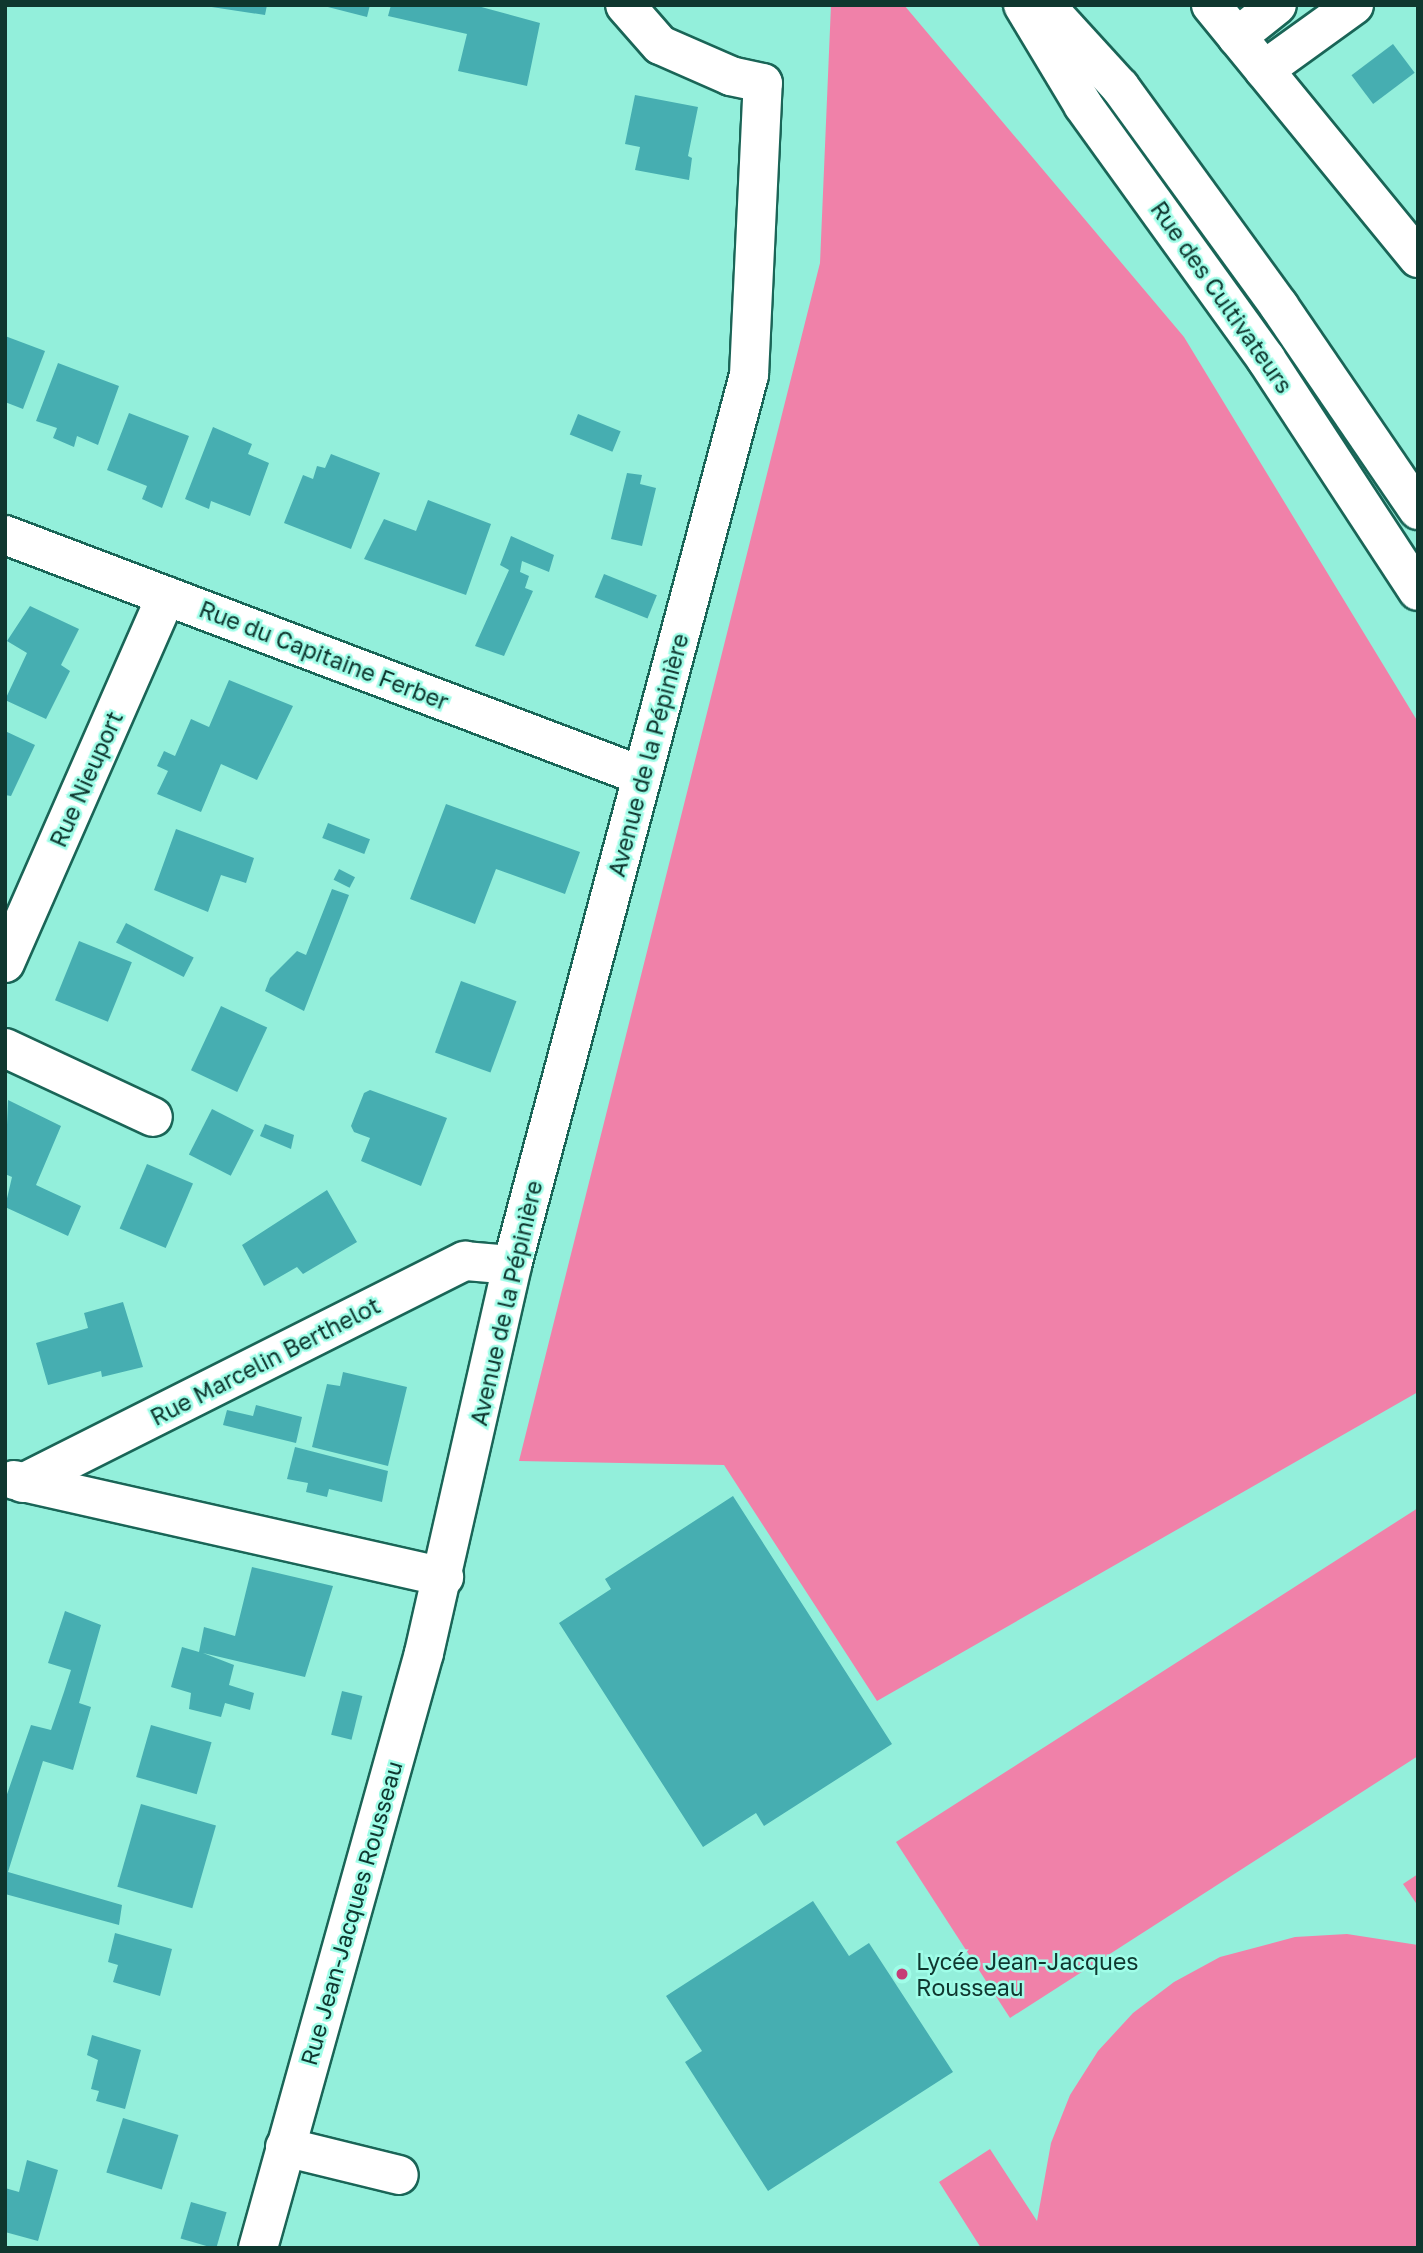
<!DOCTYPE html>
<html>
<head>
<meta charset="utf-8">
<style>
	body { margin:0 }
	#map { position:relative; width:1423px; height:2253px; overflow:hidden; background:#93efdb; font-family:"Golos Text",sans-serif }
	div>[style] { position:absolute }
	.green>* { inset:0; background:#f081a9 }
	.building>* { inset:0; background:#46aeb1; transform-origin:0 0 }
	.roads { filter:drop-shadow(2px 0 #1a6557) drop-shadow(-2px 0 #1a6557) drop-shadow(0 2px #1a6557) drop-shadow(0 -2px #1a6557) }
	.minor>* { height:38px; margin:-19px; padding:0 19px; transform-origin:19px; border-radius:19px; background:#fff }
	.major>* { height:38px; margin:-19px; padding:0 19px; transform-origin:19px; border-radius:19px; background:#fff }
	.dots>* { width:19px; height:19px; translate:-50% -50%; box-sizing:border-box; border:4px solid #a0fde8; border-radius:50% }
	span { translate:-50% -50%; white-space:nowrap; text-align:center; line-height:1.15; -webkit-text-stroke:5px #a0fde8; paint-order:stroke }
	.street-label { font-size:23px; color:#0f372f }
	.poi-label { font-size:23px; color:#0f372f }
	.left { translate:0 -50%; text-align:left }
	.frame { position:absolute; inset:0; border:7px solid #0f372f; pointer-events:none }
</style>
</head>
<body>
<div id="map">
	<div class="green">
		<i style="clip-path:polygon(831px 5px,904px 5px,1184px 337px,1418px 722px,1418px 1392px,877px 1701px,724px 1465px,519px 1461px,820px 263px)"></i>
		<i style="clip-path:polygon(1418px 1508px,1418px 1756px,1010px 2018px,896px 1842px)"></i>
		<i style="clip-path:polygon(1418px 1874px,1418px 1906px,1403px 1884px)"></i>
		<i style="clip-path:polygon(1347px 1934px,1418px 1945px,1418px 2248px,981px 2248px,939px 2182px,990px 2149px,1037px 2221px,1051px 2143px,1070px 2095px,1098px 2051px,1133px 2013px,1174px 1982px,1220px 1957px,1295px 1937px)"></i>
	</div>
	<div class="building">
		<i style="clip-path:polygon(267px 5px,265px 15px,205px 6px,205px 5px)"></i>
		<i style="clip-path:polygon(320px 5px,370px 5px,367px 17px)"></i>
		<i style="clip-path:polygon(391px 5px,474px 5px,540px 23px,527px 86px,458px 71px,467px 34px,388px 16px)"></i>
		<i style="left:1393px;top:44px;width:36px;height:52px;rotate:53deg"></i>
		<i style="clip-path:polygon(635px 95px,698px 107px,688px 156px,692px 158px,689px 180px,635px 170px,640px 147px,625px 144px)"></i>
		<i style="clip-path:polygon(5px 336px,45px 351px,23px 409px,5px 402px)"></i>
		<i style="clip-path:polygon(58px 363px,119px 386px,98px 445px,77px 436px,74px 447px,53px 438px,57px 428px,36px 421px)"></i>
		<i style="clip-path:polygon(129px 413px,189px 436px,162px 508px,142px 499px,147px 486px,107px 470px)"></i>
		<i style="left:578px;top:414px;width:46px;height:22px;rotate:22deg"></i>
		<i style="clip-path:polygon(213px 427px,252px 444px,248px 454px,269px 463px,250px 516px,211px 501px,209px 509px,185px 499px)"></i>
		<i style="clip-path:polygon(331px 454px,380px 473px,351px 549px,284px 523px,303px 475px,313px 479px,317px 466px,325px 468px)"></i>
		<i style="clip-path:polygon(627px 473px,642px 475px,640px 484px,656px 488px,642px 546px,611px 539px)"></i>
		<i style="clip-path:polygon(428px 500px,491px 524px,466px 595px,364px 559px,384px 519px,416px 531px)"></i>
		<i style="clip-path:polygon(511px 536px,554px 555px,549px 572px,522px 561px,520px 572px,529px 576px,525px 588px,533px 591px,504px 656px,475px 646px,509px 570px,500px 565px)"></i>
		<i style="left:604px;top:574px;width:57px;height:25px;rotate:22deg"></i>
		<i style="clip-path:polygon(30px 606px,79px 629px,61px 665px,70px 671px,46px 719px,5px 700px,27px 653px,7px 641px)"></i>
		<i style="clip-path:polygon(229px 680px,293px 706px,257px 780px,221px 764px,201px 812px,157px 794px,168px 771px,157px 766px,164px 751px,175px 756px,191px 719px,209px 727px)"></i>
		<i style="clip-path:polygon(5px 731px,35px 745px,11px 796px,5px 795px)"></i>
		<i style="clip-path:polygon(446px 804px,580px 852px,565px 894px,496px 869px,475px 924px,410px 899px)"></i>
		<i style="left:328px;top:823px;width:45px;height:16px;rotate:21deg"></i>
		<i style="clip-path:polygon(176px 829px,254px 858px,246px 883px,221px 875px,208px 912px,154px 890px)"></i>
		<i style="left:339px;top:869px;width:18px;height:12px;rotate:27deg"></i>
		<i style="clip-path:polygon(332px 889px,349px 895px,304px 1011px,265px 991px,270px 978px,297px 951px,306px 955px)"></i>
		<i style="left:126px;top:923px;width:76px;height:22px;rotate:27deg"></i>
		<i style="left:79px;top:941px;width:57px;height:64px;rotate:22deg"></i>
		<i style="left:461px;top:981px;width:59px;height:76px;rotate:20deg"></i>
		<i style="left:221px;top:1006px;width:51px;height:71px;rotate:25deg"></i>
		<i style="clip-path:polygon(370px 1090px,447px 1118px,421px 1186px,361px 1161px,370px 1138px,354px 1132px,351px 1126px,364px 1093px)"></i>
		<i style="clip-path:polygon(8px 1100px,61px 1126px,36px 1185px,81px 1206px,68px 1236px,5px 1207px,12px 1177px,5px 1174px)"></i>
		<i style="left:212px;top:1109px;width:47px;height:51px;rotate:27deg"></i>
		<i style="clip-path:polygon(265px 1124px,294px 1135px,291px 1149px,260px 1136px)"></i>
		<i style="left:147px;top:1164px;width:50px;height:70px;rotate:23deg"></i>
		<i style="clip-path:polygon(327px 1190px,357px 1242px,303px 1274px,297px 1267px,264px 1286px,242px 1245px)"></i>
		<i style="clip-path:polygon(123px 1302px,143px 1367px,102px 1377px,101px 1371px,48px 1385px,36px 1343px,88px 1328px,84px 1313px)"></i>
		<i style="clip-path:polygon(343px 1372px,407px 1387px,388px 1466px,312px 1447px,327px 1384px,340px 1386px)"></i>
		<i style="clip-path:polygon(256px 1405px,302px 1417px,296px 1443px,223px 1425px,227px 1410px,253px 1416px)"></i>
		<i style="clip-path:polygon(295px 1447px,388px 1471px,382px 1502px,329px 1489px,327px 1497px,306px 1492px,308px 1483px,287px 1479px)"></i>
		<i style="clip-path:polygon(733px 1496px,892px 1744px,764px 1826px,756px 1813px,703px 1847px,559px 1623px,611px 1589px,605px 1579px)"></i>
		<i style="clip-path:polygon(252px 1567px,333px 1586px,305px 1677px,203px 1653px,234px 1665px,229px 1685px,254px 1693px,250px 1710px,225px 1703px,221px 1717px,189px 1709px,191px 1693px,171px 1687px,182px 1647px,199px 1652px,204px 1627px,235px 1636px)"></i>
		<i style="clip-path:polygon(65px 1611px,101px 1625px,79px 1703px,91px 1707px,73px 1770px,43px 1761px,8px 1872px,122px 1905px,119px 1925px,5px 1894px,5px 1800px,31px 1725px,51px 1730px,64px 1692px,71px 1670px,48px 1663px)"></i>
		<i style="left:342px;top:1691px;width:21px;height:45px;rotate:14deg"></i>
		<i style="left:151px;top:1725px;width:63px;height:54px;rotate:16deg"></i>
		<i style="left:141px;top:1804px;width:78px;height:86px;rotate:16deg"></i>
		<i style="clip-path:polygon(813px 1901px,849px 1956px,869px 1943px,953px 2072px,768px 2191px,685px 2062px,702px 2051px,666px 1996px)"></i>
		<i style="clip-path:polygon(115px 1933px,172px 1949px,160px 1996px,113px 1982px,118px 1965px,108px 1962px)"></i>
		<i style="clip-path:polygon(92px 2035px,141px 2050px,125px 2109px,96px 2101px,99px 2091px,91px 2089px,98px 2060px,87px 2055px)"></i>
		<i style="left:123px;top:2118px;width:58px;height:57px;rotate:17deg"></i>
		<i style="clip-path:polygon(27px 2160px,58px 2170px,38px 2241px,5px 2232px,5px 2188px,19px 2192px)"></i>
		<i style="left:191px;top:2202px;width:37px;height:38px;rotate:16deg"></i>
	</div>
	<div class="roads">
		<div class="minor">
			<i style="left:1211px;top:5px;width:327px;rotate:50.7deg"></i>
			<i style="left:1237px;top:37px;width:51px;rotate:-38.7deg"></i>
			<i style="left:1264px;top:70px;width:111px;rotate:-35.8deg"></i>
			<i style="left:5px;top:535px;width:681px;rotate:20.72deg"></i>
			<i style="left:5px;top:963px;width:401px;rotate:-66.3deg"></i>
			<i style="left:5px;top:1048px;width:163px;rotate:25deg"></i>
			<i style="left:14px;top:1480px;width:441px;rotate:12.7deg"></i>
			<i style="left:23px;top:1483px;width:495px;rotate:-26.7deg"></i>
			<i style="left:465px;top:1261px;width:47px;rotate:4.9deg"></i>
			<i style="left:285px;top:2147px;width:117px;rotate:13.8deg"></i>
			<i style="left:258px;top:2248px;width:618px;rotate:-74.41deg"></i>
			<i style="left:424px;top:1653px;width:398px;rotate:-77.2deg"></i>
			<i style="left:512px;top:1265px;width:921px;rotate:-75.09deg"></i>
			<i style="left:749px;top:375px;width:292px;rotate:-87.3deg"></i>
			<i style="left:763px;top:83px;width:33px;rotate:-168deg"></i>
			<i style="left:731px;top:76px;width:77px;rotate:-156.4deg"></i>
			<i style="left:660px;top:45px;width:53px;rotate:-131.2deg"></i>
		</div>
		<div class="major">
			<i style="left:1023px;top:5px;width:117px;rotate:59deg"></i>
			<i style="left:1083px;top:105px;width:313px;rotate:54.2deg"></i>
			<i style="left:1266px;top:359px;width:277px;rotate:56.8deg"></i>
			<i style="left:1045px;top:5px;width:111px;rotate:47.6deg"></i>
			<i style="left:1120px;top:87px;width:271px;rotate:54deg"></i>
			<i style="left:1279px;top:306px;width:247px;rotate:55.7deg"></i>
		</div>
	</div>
	<div class="dots">
		<i style="left:902px;top:1974px;background:#c63d77"></i>
	</div>
	<div class="street-label">
		<span style="left:1222px;top:297px;rotate:55deg">Rue des Cultivateurs</span>
		<span style="left:324px;top:655px;rotate:21deg">Rue du Capitaine Ferber</span>
		<span style="left:648px;top:755px;rotate:-75deg">Avenue de la Pépinière</span>
		<span style="left:86px;top:779px;rotate:-66deg">Rue Nieuport</span>
		<span style="left:506px;top:1303px;rotate:-77deg">Avenue de la Pépinière</span>
		<span style="left:265px;top:1361px;rotate:-27deg">Rue Marcelin Berthelot</span>
		<span style="left:351px;top:1913px;rotate:-74deg">Rue Jean-Jacques Rousseau</span>
	</div>
	<div class="poi-label">
		<span class="left" style="left:916px;top:1974px">Lycée Jean-Jacques<br>Rousseau</span>
	</div>
	<div class="frame"></div>
</div>
</body>
</html>
